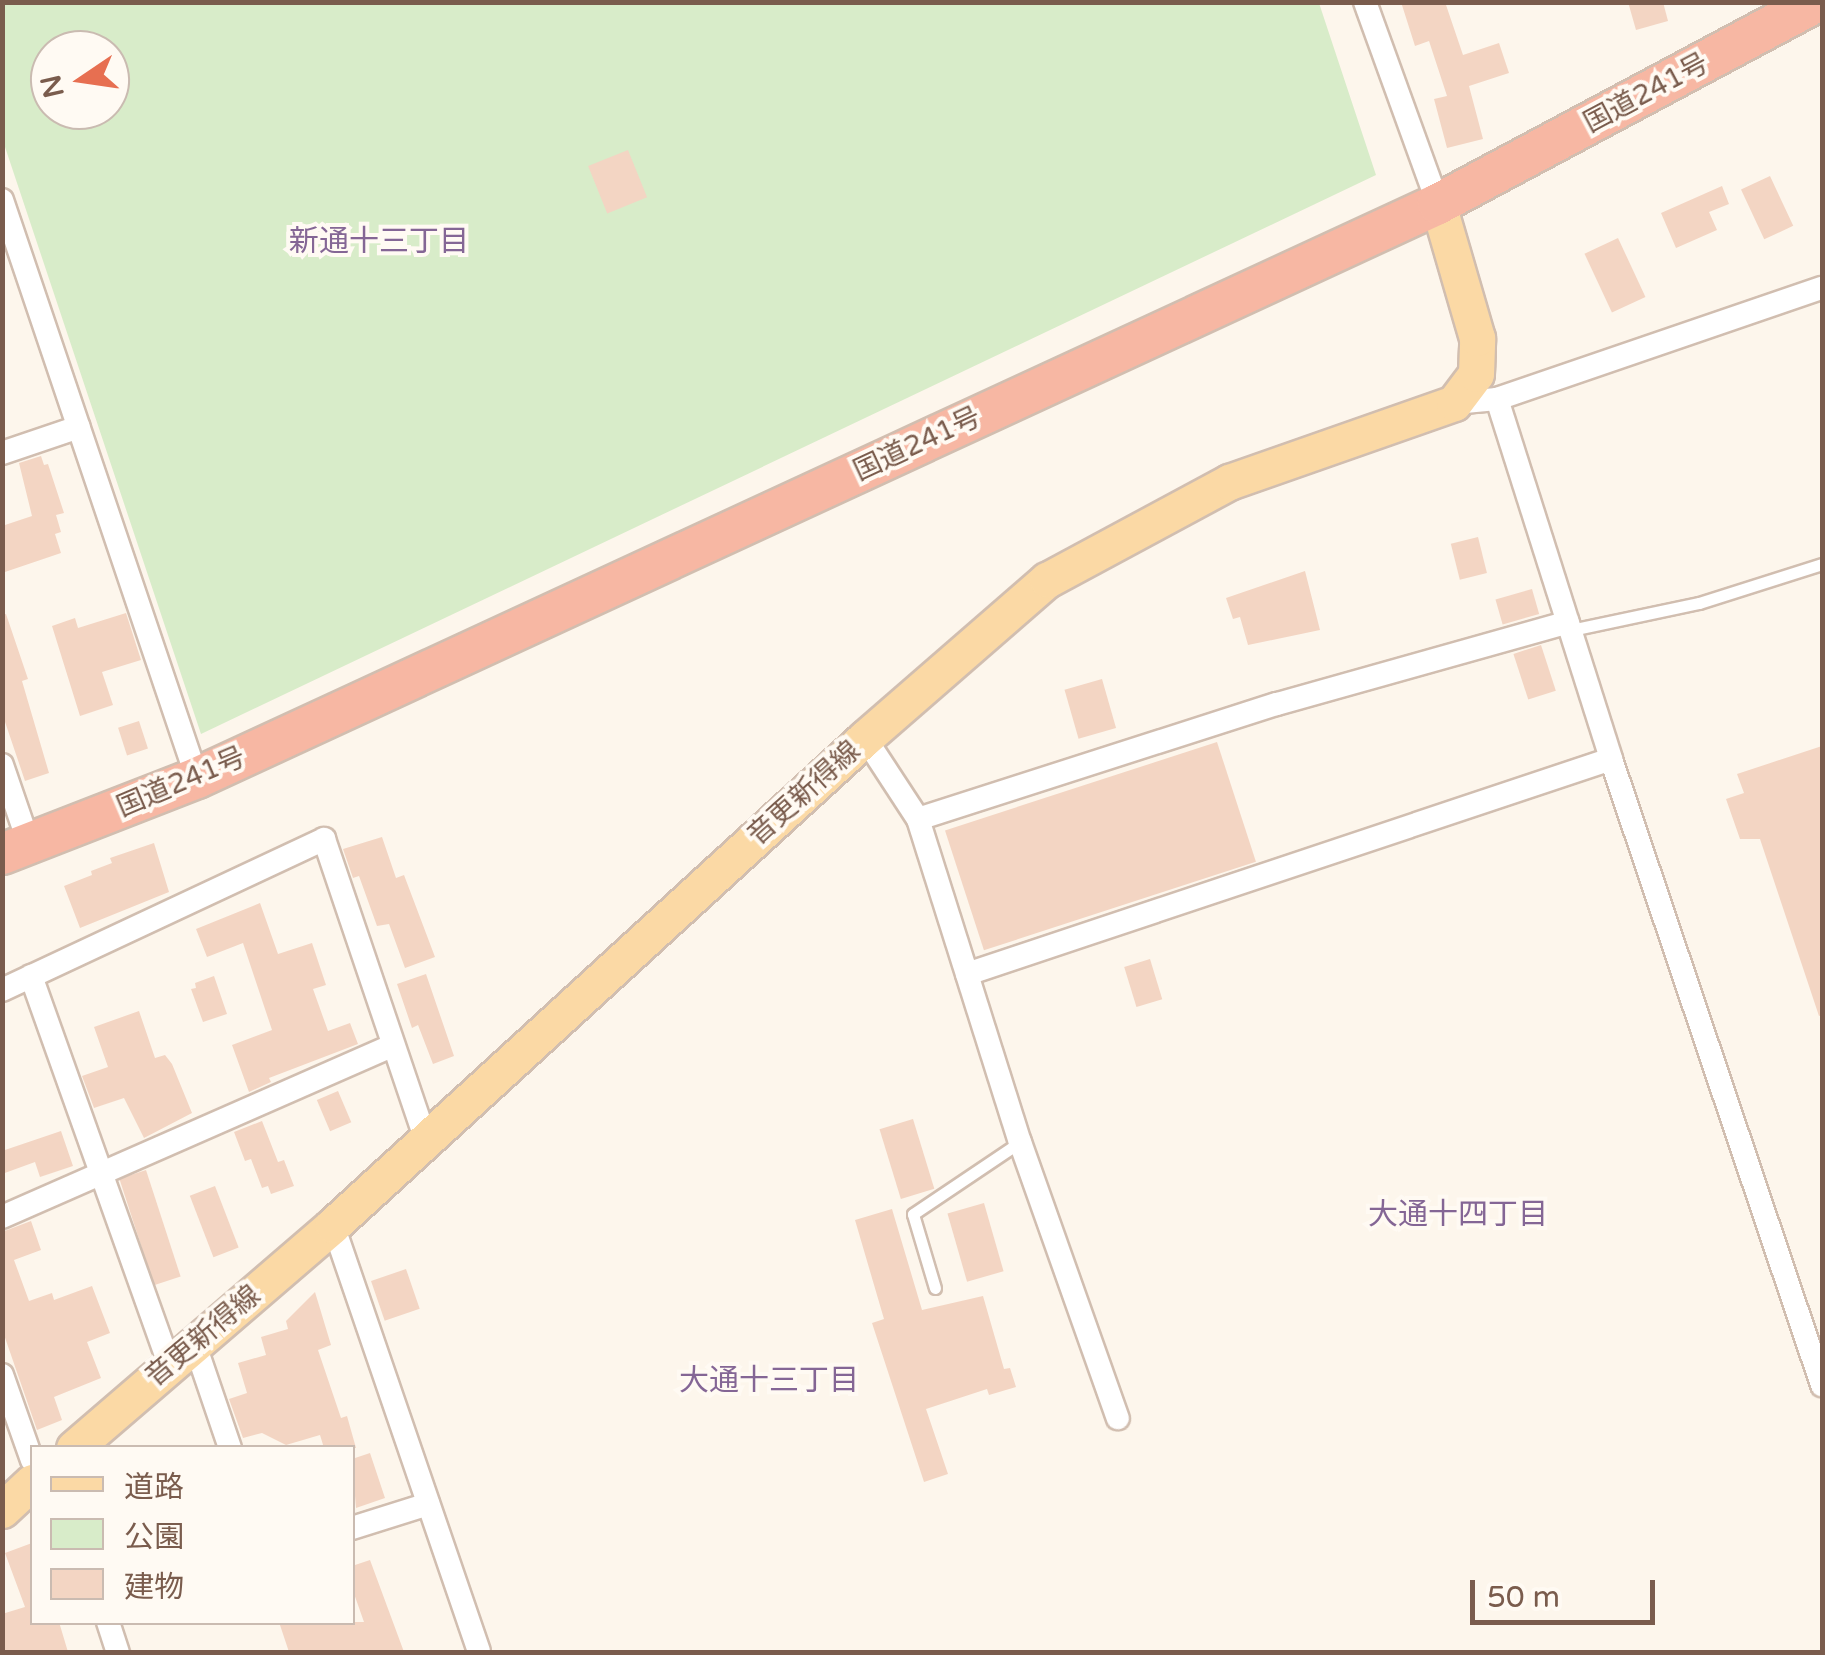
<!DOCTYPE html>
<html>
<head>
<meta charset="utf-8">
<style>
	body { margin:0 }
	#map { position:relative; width:1825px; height:1655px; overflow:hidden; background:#fdf6ec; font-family:"Varela Round","Noto Sans JP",sans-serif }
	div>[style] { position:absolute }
	.green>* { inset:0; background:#d8ecc9 }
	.building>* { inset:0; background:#f3d5c3; transform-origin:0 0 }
	.roads { filter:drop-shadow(2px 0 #d1beb0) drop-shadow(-2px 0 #d1beb0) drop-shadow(0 2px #d1beb0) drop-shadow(0 -2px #d1beb0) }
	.lane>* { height:11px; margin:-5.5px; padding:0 5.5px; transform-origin:5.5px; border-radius:5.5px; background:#fff }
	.street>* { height:22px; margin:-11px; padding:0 11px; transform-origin:11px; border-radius:11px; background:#fff }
	.primary>* { height:35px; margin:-17.5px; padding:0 17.5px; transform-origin:17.5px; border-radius:17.5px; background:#fbd9a5 }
	.highway>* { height:40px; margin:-20px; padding:0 20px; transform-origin:20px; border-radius:20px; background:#f7b7a3 }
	span { translate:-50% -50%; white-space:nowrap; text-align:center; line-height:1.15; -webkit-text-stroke:8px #fffaf3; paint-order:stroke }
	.street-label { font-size:28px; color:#7a5c4d }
	.neighbourhood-label { font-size:30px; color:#846695 }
	.frame { position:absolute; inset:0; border:5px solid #7a5c4d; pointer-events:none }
	.legend { position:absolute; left:30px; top:1445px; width:325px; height:180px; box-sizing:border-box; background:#fffaf3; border:2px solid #cabbb1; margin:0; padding:12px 18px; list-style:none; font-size:30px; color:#7a5c4d }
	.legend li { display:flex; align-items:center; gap:20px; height:50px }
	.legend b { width:50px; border:2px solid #cabbb1 }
	.north { position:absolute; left:30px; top:30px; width:100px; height:100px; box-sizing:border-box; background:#fffaf3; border:2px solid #cabbb1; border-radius:50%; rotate:257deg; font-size:28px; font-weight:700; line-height:40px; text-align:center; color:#7a5c4d }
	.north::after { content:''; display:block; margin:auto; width:35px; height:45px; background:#e76f51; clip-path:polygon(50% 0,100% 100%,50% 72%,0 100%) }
	.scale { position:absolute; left:1470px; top:1580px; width:185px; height:45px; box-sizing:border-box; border:5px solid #7a5c4d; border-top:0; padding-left:12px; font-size:30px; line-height:35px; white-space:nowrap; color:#7a5c4d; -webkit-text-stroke:8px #fffaf3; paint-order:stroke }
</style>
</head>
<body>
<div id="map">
	<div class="green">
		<i style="clip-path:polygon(evenodd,2px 3px,1319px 3px,1376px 175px,201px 734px,3px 141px,2px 3px,50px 50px,110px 50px,110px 110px,50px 110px,50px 50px)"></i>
	</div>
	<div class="building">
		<i style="clip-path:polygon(1401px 2px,1445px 2px,1463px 55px,1499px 43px,1509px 73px,1469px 86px,1483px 139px,1447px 148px,1434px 99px,1447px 96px,1429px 41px,1415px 46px)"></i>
		<i style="clip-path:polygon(1628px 2px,1663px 2px,1668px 21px,1636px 30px)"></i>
		<i style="left:628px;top:150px;width:51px;height:43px;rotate:68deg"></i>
		<i style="left:1770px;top:176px;width:55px;height:32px;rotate:65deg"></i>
		<i style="clip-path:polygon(1722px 186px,1729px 204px,1709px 212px,1717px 230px,1676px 248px,1661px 213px)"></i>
		<i style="left:1618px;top:238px;width:65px;height:37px;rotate:65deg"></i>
		<i style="clip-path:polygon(41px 456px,44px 465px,48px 464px,64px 513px,56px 515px,61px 532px,55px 534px,61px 553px,2px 573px,2px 526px,32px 516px,19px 463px)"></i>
		<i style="left:1478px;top:537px;width:37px;height:28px;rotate:76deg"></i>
		<i style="clip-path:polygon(1305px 571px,1320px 630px,1248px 645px,1240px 617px,1233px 619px,1226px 598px)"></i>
		<i style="left:1532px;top:589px;width:26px;height:38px;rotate:74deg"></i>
		<i style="clip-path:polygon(126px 613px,141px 660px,102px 672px,113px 705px,80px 716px,52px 626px,75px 618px,78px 628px)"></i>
		<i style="clip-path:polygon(6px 614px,28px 679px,22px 681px,49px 773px,25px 781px,2px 713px,2px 615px)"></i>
		<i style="left:1541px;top:645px;width:48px;height:29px;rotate:72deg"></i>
		<i style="left:1102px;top:679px;width:51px;height:39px;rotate:74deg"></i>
		<i style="left:139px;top:721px;width:29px;height:22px;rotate:72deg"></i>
		<i style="left:1217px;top:742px;width:126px;height:286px;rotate:72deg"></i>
		<i style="clip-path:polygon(1822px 746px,1822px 1015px,1819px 1016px,1760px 839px,1740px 839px,1726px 799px,1744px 793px,1737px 774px)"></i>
		<i style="clip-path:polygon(382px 837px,396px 878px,404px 875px,435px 957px,405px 968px,389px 924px,377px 926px,359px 876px,353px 878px,343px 849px)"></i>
		<i style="clip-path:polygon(154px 843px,169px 892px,80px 928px,64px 886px,92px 875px,91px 871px,112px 863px,110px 858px)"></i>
		<i style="clip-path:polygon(260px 903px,278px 954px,312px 943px,326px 985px,313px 989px,328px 1031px,350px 1023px,358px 1044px,269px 1078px,271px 1082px,249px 1092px,232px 1045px,272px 1030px,243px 943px,207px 957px,196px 929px)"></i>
		<i style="left:1150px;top:959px;width:42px;height:27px;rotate:73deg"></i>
		<i style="clip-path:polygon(426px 974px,454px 1056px,433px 1064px,418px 1025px,412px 1028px,397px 984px)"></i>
		<i style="clip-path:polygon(214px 976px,227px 1014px,203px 1022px,191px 989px,196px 988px,195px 983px)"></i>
		<i style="clip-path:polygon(139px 1011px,155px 1058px,165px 1055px,172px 1064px,192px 1113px,144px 1138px,124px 1098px,94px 1108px,82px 1076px,108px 1067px,94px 1027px)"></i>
		<i style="left:338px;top:1091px;width:34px;height:23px;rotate:67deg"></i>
		<i style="left:913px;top:1119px;width:73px;height:35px;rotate:73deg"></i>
		<i style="clip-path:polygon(262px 1121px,278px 1162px,284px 1160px,294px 1186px,271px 1194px,268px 1186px,262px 1188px,251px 1159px,245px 1161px,234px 1132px)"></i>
		<i style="clip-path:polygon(61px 1131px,73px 1166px,40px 1177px,35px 1162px,2px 1174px,2px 1151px)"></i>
		<i style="left:146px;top:1170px;width:112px;height:28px;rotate:72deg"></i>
		<i style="left:215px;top:1186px;width:66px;height:27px;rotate:69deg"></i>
		<i style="left:984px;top:1203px;width:71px;height:38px;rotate:74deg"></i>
		<i style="clip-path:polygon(892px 1209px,922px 1310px,983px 1296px,1004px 1369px,1010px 1368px,1016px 1387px,989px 1395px,987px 1389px,926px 1409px,948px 1474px,924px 1482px,872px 1323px,884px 1319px,855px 1220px)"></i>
		<i style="clip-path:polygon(31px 1221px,41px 1250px,14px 1260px,29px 1301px,52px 1293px,54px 1300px,92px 1286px,110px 1333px,87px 1342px,101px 1378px,54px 1397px,62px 1420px,37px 1430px,2px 1329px,2px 1232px)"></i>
		<i style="left:406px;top:1269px;width:42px;height:37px;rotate:71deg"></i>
		<i style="clip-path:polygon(315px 1292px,331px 1345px,318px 1350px,341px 1418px,347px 1416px,356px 1448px,324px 1448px,320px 1435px,286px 1445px,262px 1433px,243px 1438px,229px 1399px,247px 1393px,238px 1363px,266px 1355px,261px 1337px,288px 1329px,286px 1321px)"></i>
		<i style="clip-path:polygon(370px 1453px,385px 1498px,356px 1508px,352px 1459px)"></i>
		<i style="clip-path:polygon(32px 1543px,32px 1622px,59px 1622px,68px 1652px,2px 1652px,2px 1614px,25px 1607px,5px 1553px)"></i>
		<i style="clip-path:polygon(370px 1560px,404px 1652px,289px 1652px,279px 1622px,364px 1622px,352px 1588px,352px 1566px)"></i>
	</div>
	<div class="roads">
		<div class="lane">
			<i style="left:1571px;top:630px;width:131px;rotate:-11.9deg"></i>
			<i style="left:1699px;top:603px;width:129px;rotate:-17.6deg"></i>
			<i style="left:935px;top:1288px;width:77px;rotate:-106.6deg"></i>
			<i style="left:913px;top:1214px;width:129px;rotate:-33.9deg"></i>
		</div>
		<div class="street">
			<i style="left:1365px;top:2px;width:215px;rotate:70.1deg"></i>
			<i style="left:2px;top:200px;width:610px;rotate:71.36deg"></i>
			<i style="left:1497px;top:399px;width:378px;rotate:72.4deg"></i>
			<i style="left:1611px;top:759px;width:661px;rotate:71.37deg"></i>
			<i style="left:1454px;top:403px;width:43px;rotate:-5.3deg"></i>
			<i style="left:1497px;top:399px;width:343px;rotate:-18.9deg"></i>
			<i style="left:2px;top:453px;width:81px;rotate:-18.7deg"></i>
			<i style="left:865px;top:738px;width:97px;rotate:56.8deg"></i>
			<i style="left:918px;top:819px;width:339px;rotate:72.5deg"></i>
			<i style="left:1020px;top:1142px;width:293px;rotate:70.5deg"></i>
			<i style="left:2px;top:765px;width:83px;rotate:71.1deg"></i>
			<i style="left:918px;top:819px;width:377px;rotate:-17.8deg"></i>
			<i style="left:1277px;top:704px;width:302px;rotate:-15.7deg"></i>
			<i style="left:967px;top:974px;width:679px;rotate:-18.46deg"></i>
			<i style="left:31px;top:976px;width:412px;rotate:70.4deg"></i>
			<i style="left:2px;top:990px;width:356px;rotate:-25.1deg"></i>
			<i style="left:324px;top:839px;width:318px;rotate:71.3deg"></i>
			<i style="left:2px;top:1217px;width:427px;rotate:-23.7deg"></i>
			<i style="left:333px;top:1225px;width:451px;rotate:71.1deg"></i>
			<i style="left:195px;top:1345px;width:109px;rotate:71.2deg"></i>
			<i style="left:2px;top:1375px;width:90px;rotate:70.6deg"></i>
			<i style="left:352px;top:1528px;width:80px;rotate:-17.5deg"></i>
			<i style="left:108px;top:1622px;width:32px;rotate:72deg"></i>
		</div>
		<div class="primary">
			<i style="left:74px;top:1448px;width:342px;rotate:-40.7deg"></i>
			<i style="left:333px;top:1225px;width:721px;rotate:-42.47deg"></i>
			<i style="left:865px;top:738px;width:241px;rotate:-41deg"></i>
			<i style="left:1047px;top:580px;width:207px;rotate:-28.3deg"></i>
			<i style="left:1229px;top:482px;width:238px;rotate:-19.3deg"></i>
			<i style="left:1454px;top:403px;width:36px;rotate:-53deg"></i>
			<i style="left:1476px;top:374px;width:36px;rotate:-88deg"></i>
			<i style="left:1477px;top:338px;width:140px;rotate:-106.2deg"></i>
			<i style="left:2px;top:1510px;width:41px;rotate:-43deg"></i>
		</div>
		<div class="highway">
			<i style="left:2px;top:854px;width:209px;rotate:-21.3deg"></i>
			<i style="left:197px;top:778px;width:1367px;rotate:-24.82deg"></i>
			<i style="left:1438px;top:204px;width:429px;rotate:-28.1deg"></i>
		</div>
	</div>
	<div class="street-label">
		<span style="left:1646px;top:93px;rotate:-28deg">国道241号</span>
		<span style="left:917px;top:444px;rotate:-25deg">国道241号</span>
		<span style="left:181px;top:782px;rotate:-23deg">国道241号</span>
		<span style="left:804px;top:793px;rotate:-42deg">音更新得線</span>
		<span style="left:203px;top:1336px;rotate:-40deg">音更新得線</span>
	</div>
	<div class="neighbourhood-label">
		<span style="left:379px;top:242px">新通十三丁目</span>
		<span style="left:1458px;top:1215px">大通十四丁目</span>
		<span style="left:769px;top:1381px">大通十三丁目</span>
	</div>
	<div class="frame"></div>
	<ul class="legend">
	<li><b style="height:12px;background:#fbd9a5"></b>道路</li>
	<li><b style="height:28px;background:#d8ecc9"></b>公園</li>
	<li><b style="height:28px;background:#f3d5c3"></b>建物</li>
	</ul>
	<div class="north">N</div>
	<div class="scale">50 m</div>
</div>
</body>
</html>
